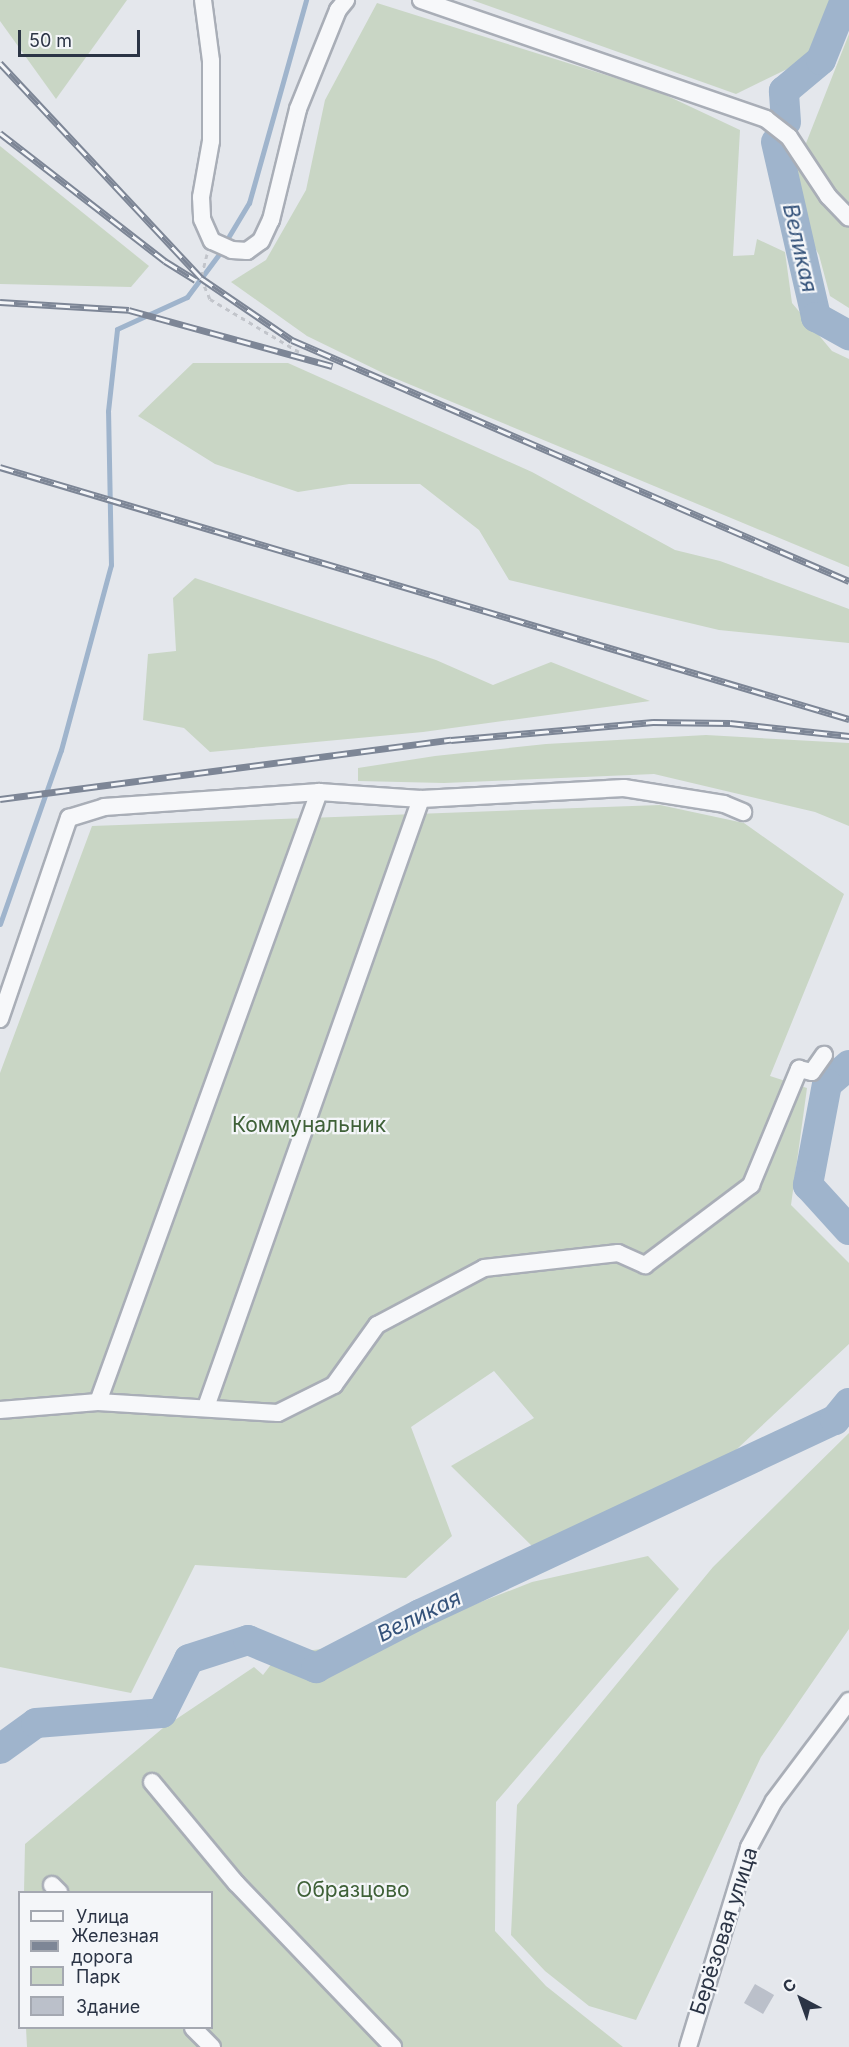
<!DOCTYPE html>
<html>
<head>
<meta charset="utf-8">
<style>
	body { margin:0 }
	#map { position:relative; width:849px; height:2047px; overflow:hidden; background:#e4e7ec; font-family:Inter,sans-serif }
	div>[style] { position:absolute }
	.green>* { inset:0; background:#c9d6c5 }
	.stream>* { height:5px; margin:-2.5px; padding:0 2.5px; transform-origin:2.5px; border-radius:2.5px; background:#9fb4cc }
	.river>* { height:30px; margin:-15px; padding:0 15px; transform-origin:15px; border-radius:15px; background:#9fb4cc }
	.building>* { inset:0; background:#bbc0ca; transform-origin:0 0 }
	.path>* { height:3px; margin-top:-1.5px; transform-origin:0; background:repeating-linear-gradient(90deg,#c2c5cb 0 4.5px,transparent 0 9px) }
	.roads { filter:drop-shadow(2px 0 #a9aeb7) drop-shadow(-2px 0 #a9aeb7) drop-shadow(0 2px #a9aeb7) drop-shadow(0 -2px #a9aeb7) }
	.minor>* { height:16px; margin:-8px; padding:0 8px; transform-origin:8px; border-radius:8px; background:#f7f8fa }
	.rail>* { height:7px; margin-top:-3.5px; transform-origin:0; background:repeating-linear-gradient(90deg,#f4f6f9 0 14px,#7d8696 0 28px); box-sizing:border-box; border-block:2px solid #7d8696 }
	span { translate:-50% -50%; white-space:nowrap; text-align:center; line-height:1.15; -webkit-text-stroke:4.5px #f4f6f9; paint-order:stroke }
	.park-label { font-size:21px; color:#3f6138 }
	.street-label { font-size:21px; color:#2b3445 }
	.water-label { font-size:22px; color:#34527a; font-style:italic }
	.legend { position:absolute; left:18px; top:1891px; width:195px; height:138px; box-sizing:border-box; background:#f4f6f9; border:2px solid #a4a8b1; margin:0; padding:8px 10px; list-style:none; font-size:18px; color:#2b3445 }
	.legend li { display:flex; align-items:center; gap:12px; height:30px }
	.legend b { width:30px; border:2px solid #a4a8b1 }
	.north { position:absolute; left:771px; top:1969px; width:60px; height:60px; -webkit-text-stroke:4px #f4f6f9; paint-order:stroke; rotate:319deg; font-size:16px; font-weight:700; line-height:24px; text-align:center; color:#2b3445 }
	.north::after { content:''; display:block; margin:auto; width:21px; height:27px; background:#2b3445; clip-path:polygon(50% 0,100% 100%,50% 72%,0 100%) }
	.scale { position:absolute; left:18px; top:30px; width:122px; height:27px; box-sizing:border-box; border:3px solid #2b3445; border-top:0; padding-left:8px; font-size:18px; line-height:21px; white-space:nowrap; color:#2b3445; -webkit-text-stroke:4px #f4f6f9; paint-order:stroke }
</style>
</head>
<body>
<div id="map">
	<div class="green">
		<i style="clip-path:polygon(0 0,127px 0,56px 99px,0 21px)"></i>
		<i style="clip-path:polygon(472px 0,839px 0,814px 56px,736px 94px)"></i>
		<i style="clip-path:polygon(377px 3px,657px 91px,740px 130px,733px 256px,754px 255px,757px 239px,785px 252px,792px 303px,832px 351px,849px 359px,849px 567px,387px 375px,307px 336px,231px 282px,266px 260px,306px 190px,325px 100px)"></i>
		<i style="clip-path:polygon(849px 34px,849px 308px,830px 296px,819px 255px,786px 194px)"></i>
		<i style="clip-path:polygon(0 146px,149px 266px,131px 287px,0 284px)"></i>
		<i style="clip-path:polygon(193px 363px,288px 363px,532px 472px,675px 550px,720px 561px,849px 609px,849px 643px,719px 630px,509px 580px,479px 530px,420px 484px,349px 484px,298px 492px,215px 464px,138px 416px)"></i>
		<i style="clip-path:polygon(195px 578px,436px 660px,493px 685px,551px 662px,650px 701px,423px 732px,210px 752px,184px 728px,143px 720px,148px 654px,176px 651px,173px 598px)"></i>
		<i style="clip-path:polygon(706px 735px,849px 743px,849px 826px,815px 812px,654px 774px,444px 783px,358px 781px,358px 768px,435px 756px,546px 744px)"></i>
		<i style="clip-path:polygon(660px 805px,744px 823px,844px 894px,770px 1076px,807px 1088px,791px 1205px,849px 1263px,849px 1344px,706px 1478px,537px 1551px,451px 1466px,534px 1418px,494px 1371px,411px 1427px,452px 1536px,406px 1578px,195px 1565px,131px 1693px,0 1667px,0 1073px,92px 826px)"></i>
		<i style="clip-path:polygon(849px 1433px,849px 1629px,761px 1757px,636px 2020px,589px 2006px,545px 1971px,511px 1935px,517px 1805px,713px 1567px)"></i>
		<i style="clip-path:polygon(648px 1556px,679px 1589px,496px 1802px,495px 1931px,546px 1986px,623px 2047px,27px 2047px,26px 2028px,212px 2028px,212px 1892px,24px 1892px,25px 1844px,163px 1728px,254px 1667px,263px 1675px,279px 1654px,330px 1648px,445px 1616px,532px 1582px)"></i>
	</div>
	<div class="stream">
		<i style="left:229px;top:236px;width:39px;rotate:-59deg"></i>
		<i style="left:249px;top:203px;width:211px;rotate:-74.3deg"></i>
		<i style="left:0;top:924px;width:184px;rotate:-70.7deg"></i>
		<i style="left:61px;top:750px;width:192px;rotate:-74.9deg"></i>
		<i style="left:111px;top:565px;width:154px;rotate:-91.1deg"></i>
		<i style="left:108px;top:411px;width:82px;rotate:-83.7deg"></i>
		<i style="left:117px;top:329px;width:77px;rotate:-24.6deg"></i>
		<i style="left:187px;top:297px;width:54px;rotate:-53.3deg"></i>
	</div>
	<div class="river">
		<i style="left:786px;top:122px;width:31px;rotate:-94deg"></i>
		<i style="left:784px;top:91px;width:48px;rotate:-40deg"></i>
		<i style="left:821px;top:60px;width:65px;rotate:-68.2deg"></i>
		<i style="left:776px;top:142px;width:180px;rotate:77.1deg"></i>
		<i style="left:816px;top:317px;width:38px;rotate:29deg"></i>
		<i style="left:849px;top:1065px;width:29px;rotate:139deg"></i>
		<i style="left:827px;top:1084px;width:103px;rotate:100.7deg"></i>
		<i style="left:808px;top:1185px;width:61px;rotate:47.7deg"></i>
		<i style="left:0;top:1749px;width:44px;rotate:-35.8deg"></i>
		<i style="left:36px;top:1723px;width:126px;rotate:-4.5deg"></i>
		<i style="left:162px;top:1713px;width:60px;rotate:-63.4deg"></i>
		<i style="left:189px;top:1659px;width:62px;rotate:-17.9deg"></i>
		<i style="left:248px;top:1640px;width:74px;rotate:22.4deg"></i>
		<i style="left:316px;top:1668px;width:117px;rotate:-27.4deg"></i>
		<i style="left:420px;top:1614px;width:458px;rotate:-25.1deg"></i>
		<i style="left:835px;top:1420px;width:22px;rotate:-51deg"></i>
	</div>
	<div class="building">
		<i style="left:755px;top:1984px;width:22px;height:22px;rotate:30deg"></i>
	</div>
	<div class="path">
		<i style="left:207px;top:254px;width:25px;rotate:104deg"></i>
		<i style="left:201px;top:278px;width:23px;rotate:67deg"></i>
		<i style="left:210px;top:299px;width:106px;rotate:30.7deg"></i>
	</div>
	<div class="roads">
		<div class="minor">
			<i style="left:203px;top:0;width:62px;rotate:82.5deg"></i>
			<i style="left:211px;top:61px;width:80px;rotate:90deg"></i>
			<i style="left:211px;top:141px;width:57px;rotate:100.1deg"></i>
			<i style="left:201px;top:197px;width:22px;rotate:87deg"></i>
			<i style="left:202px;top:219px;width:24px;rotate:66deg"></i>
			<i style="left:212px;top:241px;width:22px;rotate:24deg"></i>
			<i style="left:232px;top:250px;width:15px;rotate:4deg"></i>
			<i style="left:247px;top:251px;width:17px;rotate:-36deg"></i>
			<i style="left:261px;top:241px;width:23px;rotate:-65deg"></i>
			<i style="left:271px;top:220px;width:114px;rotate:-76.3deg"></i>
			<i style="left:298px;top:109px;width:107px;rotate:-68deg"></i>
			<i style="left:338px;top:10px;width:13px;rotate:-51deg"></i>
			<i style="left:421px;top:0;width:365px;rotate:19deg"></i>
			<i style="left:766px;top:119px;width:29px;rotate:38deg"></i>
			<i style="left:789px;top:137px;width:71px;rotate:56.5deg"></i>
			<i style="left:828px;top:196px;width:30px;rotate:46deg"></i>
			<i style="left:0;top:1019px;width:213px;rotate:-71.1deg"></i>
			<i style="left:69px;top:818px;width:37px;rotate:-17deg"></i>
			<i style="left:104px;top:807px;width:216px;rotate:-4deg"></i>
			<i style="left:319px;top:792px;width:102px;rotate:3.9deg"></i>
			<i style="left:421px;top:799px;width:203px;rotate:-3.1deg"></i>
			<i style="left:624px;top:788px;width:101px;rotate:9.1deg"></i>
			<i style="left:724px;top:804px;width:21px;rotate:23deg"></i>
			<i style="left:98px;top:1402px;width:649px;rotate:-70.08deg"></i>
			<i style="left:206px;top:1407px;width:645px;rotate:-70.53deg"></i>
			<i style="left:0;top:1410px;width:98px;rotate:-4.7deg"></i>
			<i style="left:98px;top:1402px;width:180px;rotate:3.5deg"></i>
			<i style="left:278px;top:1413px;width:63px;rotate:-26.6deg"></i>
			<i style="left:334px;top:1385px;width:74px;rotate:-54.4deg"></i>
			<i style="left:377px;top:1325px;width:121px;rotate:-28deg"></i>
			<i style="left:484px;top:1268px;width:135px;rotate:-6.4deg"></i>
			<i style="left:618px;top:1253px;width:30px;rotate:24deg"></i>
			<i style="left:645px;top:1265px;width:133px;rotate:-37deg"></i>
			<i style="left:751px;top:1185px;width:126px;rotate:-67.5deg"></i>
			<i style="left:799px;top:1069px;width:13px;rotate:13deg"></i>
			<i style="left:812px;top:1072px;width:21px;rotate:-55deg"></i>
			<i style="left:152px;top:1782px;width:131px;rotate:50.3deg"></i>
			<i style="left:236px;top:1883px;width:227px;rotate:46.2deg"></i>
			<i style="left:52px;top:1885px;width:10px;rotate:45deg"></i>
			<i style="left:193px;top:2028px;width:27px;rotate:45deg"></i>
			<i style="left:688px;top:2047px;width:209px;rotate:-73deg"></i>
			<i style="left:749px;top:1847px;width:52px;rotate:-61.5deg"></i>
			<i style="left:774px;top:1801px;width:125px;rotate:-53.1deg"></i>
		</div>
	</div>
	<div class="rail">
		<i style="left:0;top:63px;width:294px;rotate:46.9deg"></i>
		<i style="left:201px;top:278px;width:110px;rotate:34.3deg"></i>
		<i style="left:292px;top:340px;width:607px;rotate:23.4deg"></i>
		<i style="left:0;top:133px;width:209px;rotate:37.8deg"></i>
		<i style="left:165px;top:261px;width:36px;rotate:32deg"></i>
		<i style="left:0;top:302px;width:129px;rotate:3.5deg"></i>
		<i style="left:129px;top:310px;width:211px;rotate:15.4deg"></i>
		<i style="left:0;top:467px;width:886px;rotate:16.53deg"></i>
		<i style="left:0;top:799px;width:455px;rotate:-7.5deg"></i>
		<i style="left:451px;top:740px;width:203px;rotate:-5.1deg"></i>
		<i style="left:653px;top:722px;width:77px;rotate:0.7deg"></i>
		<i style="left:730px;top:723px;width:120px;rotate:6.2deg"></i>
	</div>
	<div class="park-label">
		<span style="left:309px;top:1125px">Коммунальник</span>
		<span style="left:353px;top:1890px">Образцово</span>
	</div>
	<div class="street-label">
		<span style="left:724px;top:1931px;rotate:-72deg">Берёзовая улица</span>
	</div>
	<div class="water-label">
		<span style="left:800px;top:248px;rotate:77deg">Великая</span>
		<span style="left:419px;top:1616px;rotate:-26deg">Великая</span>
	</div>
	<ul class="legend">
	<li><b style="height:8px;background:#f7f8fa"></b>Улица</li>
	<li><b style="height:8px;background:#7d8696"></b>Железная дорога</li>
	<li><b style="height:16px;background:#c9d6c5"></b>Парк</li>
	<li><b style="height:16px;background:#bbc0ca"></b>Здание</li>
	</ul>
	<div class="north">С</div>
	<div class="scale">50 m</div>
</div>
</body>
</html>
